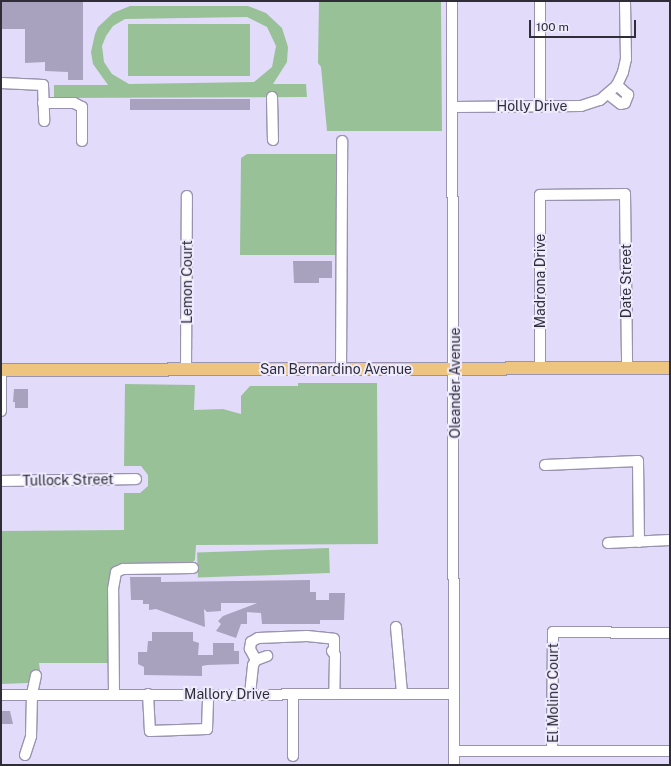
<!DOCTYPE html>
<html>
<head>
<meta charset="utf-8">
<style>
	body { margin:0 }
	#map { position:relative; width:671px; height:766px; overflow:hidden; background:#e2dcfa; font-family:"Public Sans",sans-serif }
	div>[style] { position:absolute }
	.green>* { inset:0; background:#99c198; transform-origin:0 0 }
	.building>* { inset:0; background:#a8a2be; transform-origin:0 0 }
	.roads { filter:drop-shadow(1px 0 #9993af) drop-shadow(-1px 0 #9993af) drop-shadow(0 1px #9993af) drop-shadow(0 -1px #9993af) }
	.minor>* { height:10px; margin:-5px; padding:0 5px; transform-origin:5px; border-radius:5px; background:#fff }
	.major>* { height:12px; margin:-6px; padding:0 6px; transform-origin:6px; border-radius:6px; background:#edc580 }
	span { translate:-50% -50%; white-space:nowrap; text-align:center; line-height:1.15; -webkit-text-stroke:4px #efebfe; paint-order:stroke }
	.street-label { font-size:14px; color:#2f2d38 }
	.frame { position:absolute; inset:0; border:2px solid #2f2d38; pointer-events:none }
	.scale { position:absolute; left:529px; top:20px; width:107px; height:18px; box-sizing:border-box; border:2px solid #2f2d38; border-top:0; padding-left:5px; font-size:12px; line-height:14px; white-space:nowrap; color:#2f2d38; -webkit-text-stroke:3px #efebfe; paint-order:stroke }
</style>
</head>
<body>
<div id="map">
	<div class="green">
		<i style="clip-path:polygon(319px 1px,441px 1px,442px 131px,327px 131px,321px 67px,318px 63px)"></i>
		<i style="clip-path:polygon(evenodd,130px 6px,248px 6px,266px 13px,282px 28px,288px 47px,287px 62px,273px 84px,306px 84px,307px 97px,54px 98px,54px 85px,108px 85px,93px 64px,91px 52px,95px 34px,98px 27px,113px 13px,130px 6px,247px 17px,267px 27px,276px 46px,272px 67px,254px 82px,129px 84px,112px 74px,104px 62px,102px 46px,106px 36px,113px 26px,125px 19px,247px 17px)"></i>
		<i style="left:128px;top:24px;width:122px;height:52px"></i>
		<i style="clip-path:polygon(247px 154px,340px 154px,340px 255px,240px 255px,241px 158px)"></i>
		<i style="clip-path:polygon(298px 383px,377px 383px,378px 544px,196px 545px,195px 560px,191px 564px,119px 564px,113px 568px,109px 575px,109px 663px,39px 663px,40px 670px,33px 672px,28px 683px,1px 684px,1px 531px,124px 530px,124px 493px,140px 493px,148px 486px,148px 475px,141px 466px,124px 466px,125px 384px,195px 385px,194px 410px,223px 409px,241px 414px,241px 396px,250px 386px,298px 386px,298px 388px)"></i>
		<i style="left:329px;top:548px;width:25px;height:132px;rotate:88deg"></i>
	</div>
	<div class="building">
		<i style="clip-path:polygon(2px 1px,83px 1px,83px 80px,68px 80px,68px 72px,45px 71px,45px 62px,25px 63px,25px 29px,2px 29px)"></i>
		<i style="left:250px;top:99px;width:11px;height:120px;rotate:90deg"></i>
		<i style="clip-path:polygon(293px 261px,332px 261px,332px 278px,319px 278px,319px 283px,294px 283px)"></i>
		<i style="clip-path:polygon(14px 389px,28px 389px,28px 408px,15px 408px,15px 402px,13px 402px)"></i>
		<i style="clip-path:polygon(130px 577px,161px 577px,161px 582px,310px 580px,310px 592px,316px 592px,316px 600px,329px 600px,329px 593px,345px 593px,344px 620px,320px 620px,320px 624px,262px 624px,261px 613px,247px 612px,247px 624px,241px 624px,236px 638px,216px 631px,221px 624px,218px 621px,223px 616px,257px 603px,221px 603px,221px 611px,207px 612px,204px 609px,205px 627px,156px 609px,149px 610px,149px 604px,143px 604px,143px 600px,131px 600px)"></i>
		<i style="clip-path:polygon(152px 632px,193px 632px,193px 641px,199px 643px,198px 655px,213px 655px,213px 643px,234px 643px,234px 651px,239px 651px,239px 664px,207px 665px,202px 666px,202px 676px,144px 675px,144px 667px,138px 664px,138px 652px,147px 652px,148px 641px,152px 641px)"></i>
		<i style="clip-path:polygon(1px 711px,10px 711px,13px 724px,1px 724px)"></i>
	</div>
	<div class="roads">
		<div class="minor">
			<i style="left:452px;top:1px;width:764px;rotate:89.85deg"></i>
			<i style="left:540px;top:1px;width:105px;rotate:90deg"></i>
			<i style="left:1px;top:83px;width:42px;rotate:2.7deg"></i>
			<i style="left:43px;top:85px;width:36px;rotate:88deg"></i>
			<i style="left:608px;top:94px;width:16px;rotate:38deg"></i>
			<i style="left:621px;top:104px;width:4px;rotate:-14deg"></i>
			<i style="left:625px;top:103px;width:9px;rotate:-69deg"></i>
			<i style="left:628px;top:95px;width:15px;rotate:-138deg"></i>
			<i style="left:272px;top:97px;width:43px;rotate:88.7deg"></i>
			<i style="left:43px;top:103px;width:31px"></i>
			<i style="left:74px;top:103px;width:9px;rotate:27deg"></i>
			<i style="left:82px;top:107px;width:34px;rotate:90deg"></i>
			<i style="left:453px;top:107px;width:128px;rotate:-0.4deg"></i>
			<i style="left:581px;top:106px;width:20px;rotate:-18deg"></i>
			<i style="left:600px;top:100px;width:23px;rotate:-41deg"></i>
			<i style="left:617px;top:85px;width:14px;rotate:-65deg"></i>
			<i style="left:623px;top:72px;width:13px;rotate:-77deg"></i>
			<i style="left:626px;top:59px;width:58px;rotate:-91deg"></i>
			<i style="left:540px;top:368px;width:173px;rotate:-90deg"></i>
			<i style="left:540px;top:195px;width:85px;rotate:-0.7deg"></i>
			<i style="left:625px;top:194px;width:173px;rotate:89.3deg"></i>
			<i style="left:186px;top:369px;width:173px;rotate:-89.7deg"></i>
			<i style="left:341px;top:370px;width:229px;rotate:-89.7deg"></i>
			<i style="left:1px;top:411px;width:41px;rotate:-90deg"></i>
			<i style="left:545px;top:465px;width:93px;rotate:-2.5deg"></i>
			<i style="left:638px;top:461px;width:81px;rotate:89.3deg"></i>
			<i style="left:1px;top:481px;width:135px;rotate:-0.8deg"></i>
			<i style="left:608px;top:543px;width:62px;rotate:-2.8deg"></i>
			<i style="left:396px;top:627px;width:66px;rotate:84.8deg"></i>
			<i style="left:332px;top:651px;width:5px;rotate:53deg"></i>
			<i style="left:335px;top:655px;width:39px;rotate:91deg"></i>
			<i style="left:256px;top:660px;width:13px;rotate:-119deg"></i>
			<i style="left:250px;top:649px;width:7px;rotate:-82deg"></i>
			<i style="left:251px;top:642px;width:8px;rotate:-30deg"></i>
			<i style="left:258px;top:638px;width:49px;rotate:-2.3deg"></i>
			<i style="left:307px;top:636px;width:27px;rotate:6deg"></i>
			<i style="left:334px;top:639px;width:14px;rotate:90deg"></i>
			<i style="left:114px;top:694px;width:105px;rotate:-90.5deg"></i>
			<i style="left:113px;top:589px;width:17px;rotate:-80deg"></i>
			<i style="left:116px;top:572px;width:8px;rotate:-23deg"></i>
			<i style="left:123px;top:569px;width:70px;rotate:-0.8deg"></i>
			<i style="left:148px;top:694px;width:37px;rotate:87deg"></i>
			<i style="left:150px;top:731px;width:57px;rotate:-2deg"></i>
			<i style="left:207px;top:729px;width:35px;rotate:-88deg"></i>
			<i style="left:250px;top:694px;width:29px;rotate:-84deg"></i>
			<i style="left:253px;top:665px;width:6px;rotate:-59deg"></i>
			<i style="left:256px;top:660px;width:12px;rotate:-20deg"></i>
			<i style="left:293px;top:694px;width:62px;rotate:90deg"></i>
			<i style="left:1px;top:695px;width:453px;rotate:-0.1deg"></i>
			<i style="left:454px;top:751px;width:216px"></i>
			<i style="left:552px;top:751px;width:119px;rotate:-89.5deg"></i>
			<i style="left:553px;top:632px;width:117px;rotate:0.5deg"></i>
			<i style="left:25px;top:755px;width:20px;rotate:-72deg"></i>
			<i style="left:31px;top:736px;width:42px;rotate:-88.6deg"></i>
			<i style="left:32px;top:694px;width:19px;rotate:-78deg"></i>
		</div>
		<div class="major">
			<i style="left:1px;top:370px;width:669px;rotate:-0.17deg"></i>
		</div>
	</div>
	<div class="street-label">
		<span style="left:532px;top:106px">Holly Drive</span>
		<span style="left:540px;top:281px;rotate:-90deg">Madrona Drive</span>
		<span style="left:626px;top:281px;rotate:-90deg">Date Street</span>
		<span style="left:187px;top:282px;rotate:-90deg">Lemon Court</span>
		<span style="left:336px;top:369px">San Bernardino Avenue</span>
		<span style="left:455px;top:383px;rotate:-90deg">Oleander Avenue</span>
		<span style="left:68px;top:480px;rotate:-1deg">Tullock Street</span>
		<span style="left:553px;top:693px;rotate:-90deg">El Molino Court</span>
		<span style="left:227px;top:694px">Mallory Drive</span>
	</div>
	<div class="frame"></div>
	<div class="scale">100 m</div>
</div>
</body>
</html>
